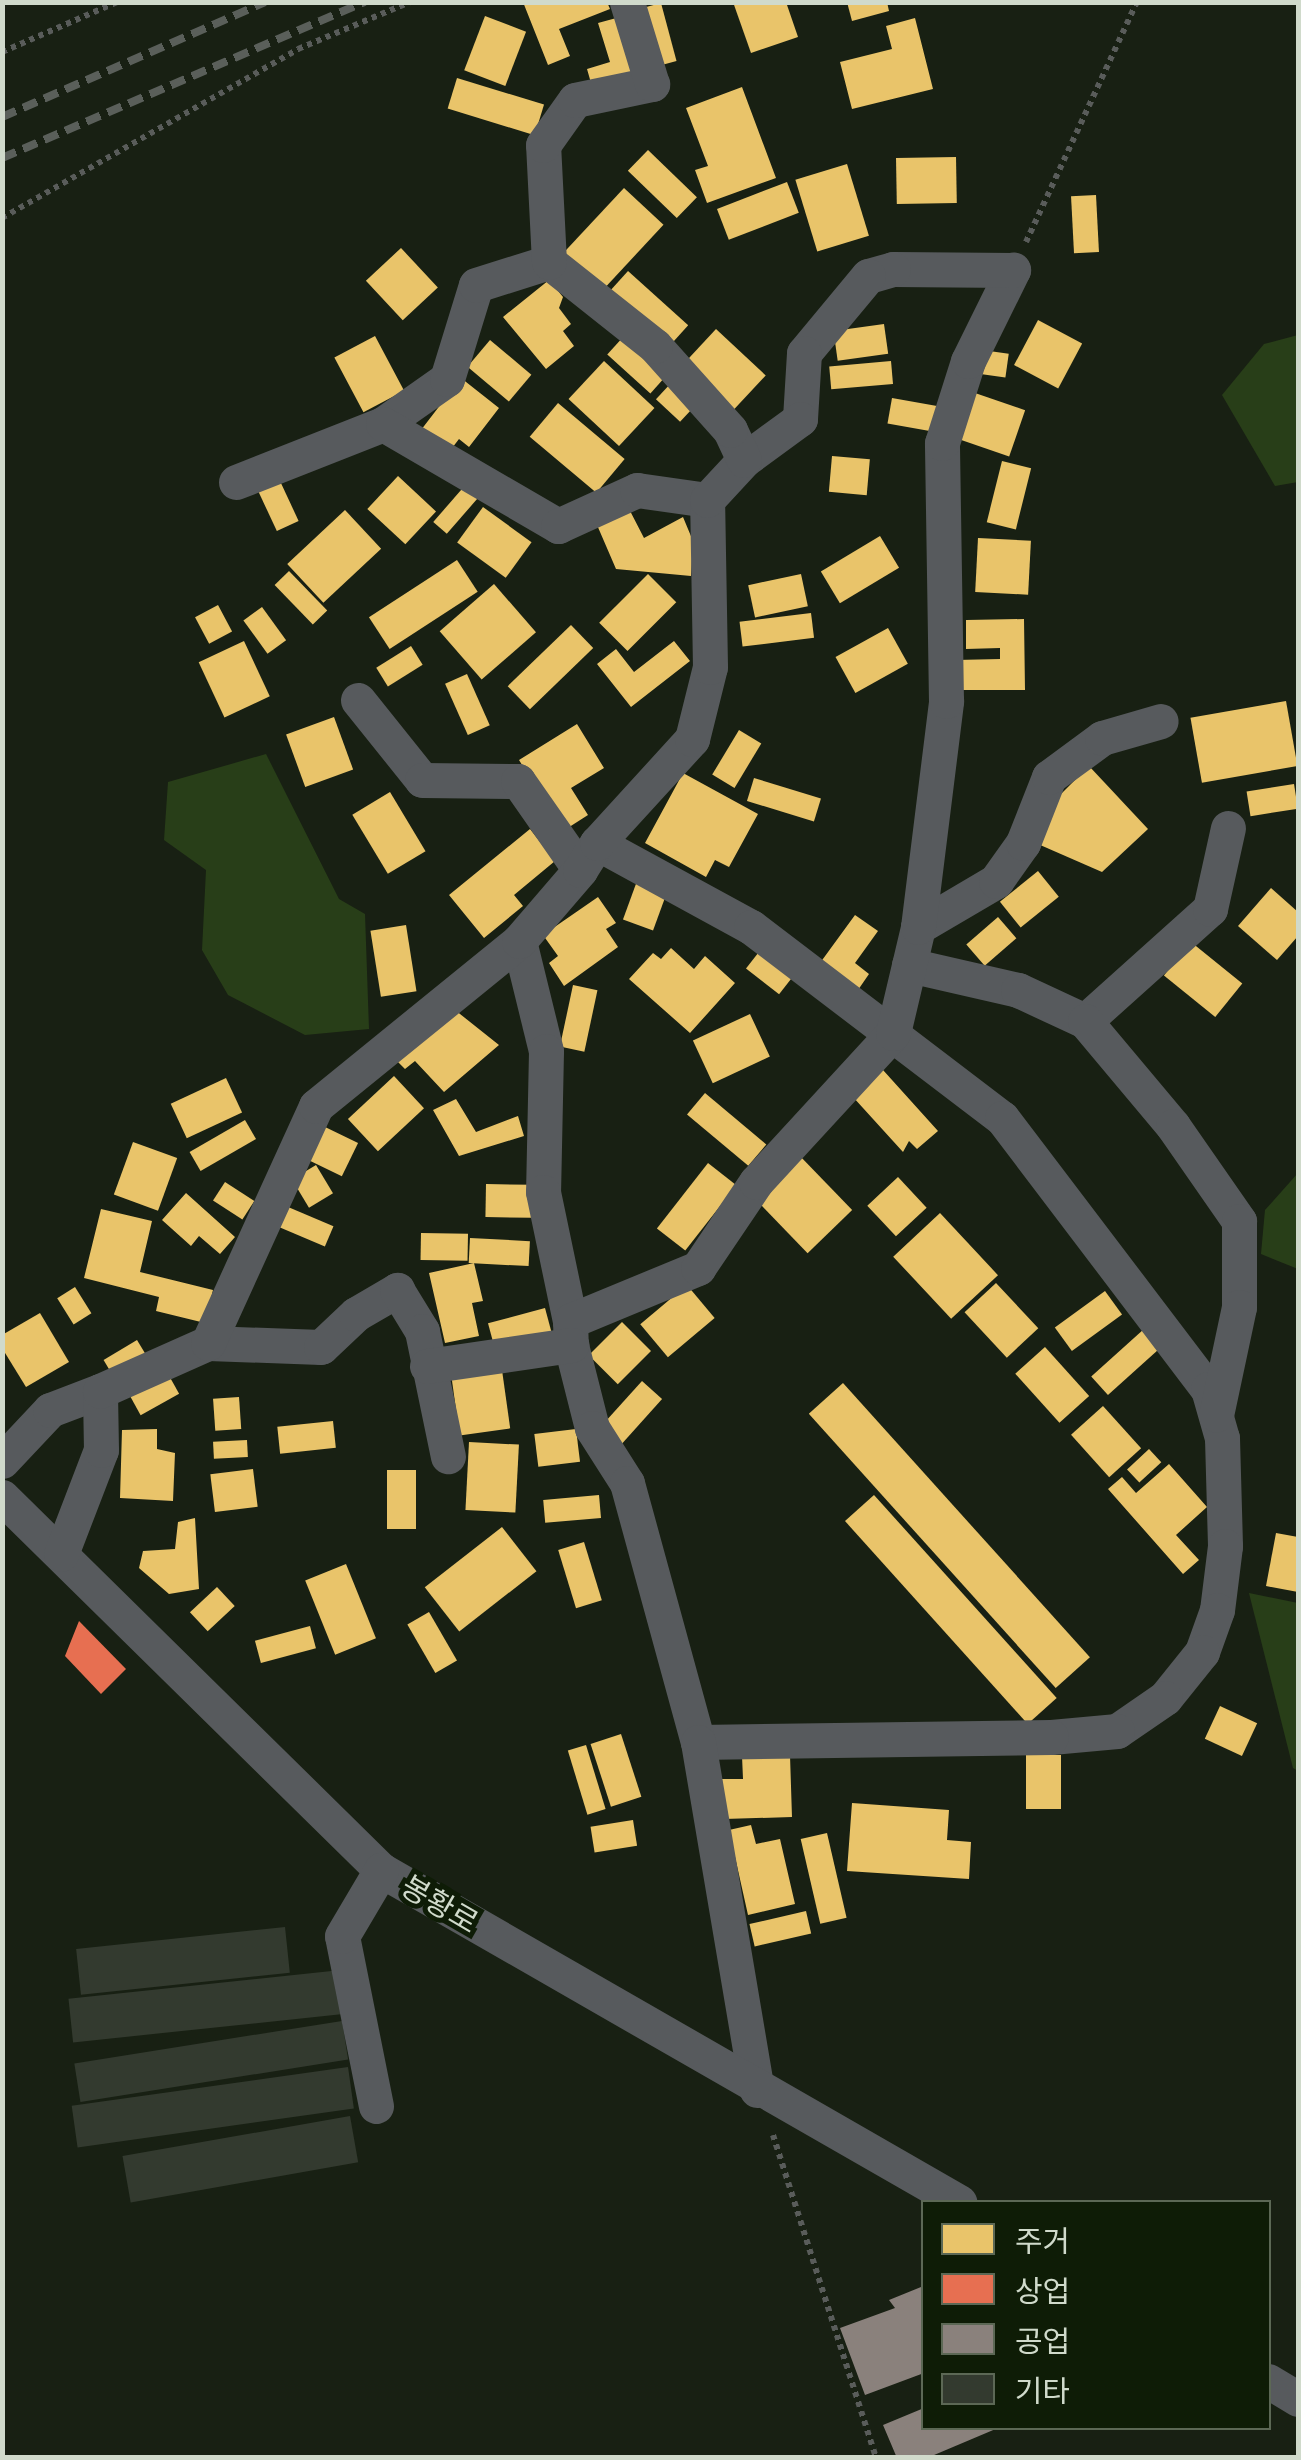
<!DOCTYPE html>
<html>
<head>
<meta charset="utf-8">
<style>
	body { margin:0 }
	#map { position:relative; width:1301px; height:2460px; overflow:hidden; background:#182013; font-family:"Asap Condensed","Noto Sans KR",sans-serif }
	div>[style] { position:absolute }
	.green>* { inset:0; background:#283e18 }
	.homes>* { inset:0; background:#e9c46a; transform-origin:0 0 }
	.shops>* { inset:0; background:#e76f51 }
	.industry>* { inset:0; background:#8a817c }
	.building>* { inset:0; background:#333a2f; transform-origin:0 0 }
	.path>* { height:6px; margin-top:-3px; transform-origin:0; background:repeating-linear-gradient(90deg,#595c5a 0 5px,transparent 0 10px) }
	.minor>* { height:35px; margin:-17.5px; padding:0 17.5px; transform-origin:17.5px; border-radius:17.5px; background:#575a5d }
	.rail>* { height:8px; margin-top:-4px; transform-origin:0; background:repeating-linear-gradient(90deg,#5a5f5a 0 15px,transparent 0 23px) }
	span { translate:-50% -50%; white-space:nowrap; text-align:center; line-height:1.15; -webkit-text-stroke:10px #0e1c06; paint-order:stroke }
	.street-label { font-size:30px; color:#d0dacb }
	.frame { position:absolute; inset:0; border:5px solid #d0dacb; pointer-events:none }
	.legend { position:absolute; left:921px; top:2200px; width:350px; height:230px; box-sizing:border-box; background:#0e1c06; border:2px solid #5c6855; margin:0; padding:12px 18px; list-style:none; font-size:30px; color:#d0dacb }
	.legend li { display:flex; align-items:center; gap:20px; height:50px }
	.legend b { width:50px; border:2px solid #5c6855 }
</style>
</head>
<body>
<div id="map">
	<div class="green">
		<i style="clip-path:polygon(1298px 335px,1298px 482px,1275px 486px,1222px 395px,1264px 344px)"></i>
		<i style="clip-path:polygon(266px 754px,339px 899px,365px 914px,369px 1029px,305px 1035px,228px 995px,202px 950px,206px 870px,164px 840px,168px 782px)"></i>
		<i style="clip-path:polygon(1298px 1173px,1298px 1269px,1261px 1254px,1265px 1210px)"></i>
		<i style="clip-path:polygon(1249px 1593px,1298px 1603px,1298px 1771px,1293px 1768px)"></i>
	</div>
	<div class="homes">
		<i style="clip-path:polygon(523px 2px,607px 2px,610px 9px,559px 29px,570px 56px,548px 65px)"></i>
		<i style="clip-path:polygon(733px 2px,786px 2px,798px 37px,751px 53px)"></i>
		<i style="clip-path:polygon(847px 2px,887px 2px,889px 11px,852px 21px)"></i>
		<i style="left:661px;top:3px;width:60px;height:22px;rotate:75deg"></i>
		<i style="left:485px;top:16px;width:44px;height:58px;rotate:21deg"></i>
		<i style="clip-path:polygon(620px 17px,635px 71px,591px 83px,587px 69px,610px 62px,598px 23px)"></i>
		<i style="clip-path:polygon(915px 18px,933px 89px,852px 109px,840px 62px,892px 49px,886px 26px)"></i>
		<i style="left:457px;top:78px;width:91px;height:32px;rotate:17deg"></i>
		<i style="clip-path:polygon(742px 87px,776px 178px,707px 203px,695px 170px,708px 166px,686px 108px)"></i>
		<i style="left:648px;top:150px;width:68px;height:29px;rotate:44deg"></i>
		<i style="left:956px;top:157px;width:46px;height:60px;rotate:89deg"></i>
		<i style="left:847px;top:164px;width:75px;height:54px;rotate:73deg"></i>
		<i style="left:787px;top:182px;width:33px;height:75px;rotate:69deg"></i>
		<i style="left:624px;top:188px;width:54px;height:91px;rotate:43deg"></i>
		<i style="left:1096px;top:195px;width:57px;height:25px;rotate:87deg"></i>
		<i style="left:401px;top:248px;width:54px;height:48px;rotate:47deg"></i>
		<i style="left:628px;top:271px;width:81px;height:28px;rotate:42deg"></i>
		<i style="clip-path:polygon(549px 280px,563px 297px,559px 308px,571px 324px,563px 331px,574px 346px,546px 369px,503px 317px)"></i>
		<i style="left:1038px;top:320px;width:50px;height:51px;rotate:28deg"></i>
		<i style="left:884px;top:324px;width:30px;height:51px;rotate:82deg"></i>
		<i style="left:716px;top:329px;width:68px;height:46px;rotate:43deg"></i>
		<i style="left:375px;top:336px;width:62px;height:46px;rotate:62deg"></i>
		<i style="left:624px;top:336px;width:58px;height:25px;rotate:42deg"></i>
		<i style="left:490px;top:340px;width:54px;height:35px;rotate:40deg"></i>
		<i style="left:982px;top:350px;width:27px;height:24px;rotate:8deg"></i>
		<i style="left:604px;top:361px;width:69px;height:52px;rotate:43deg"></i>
		<i style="left:891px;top:361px;width:23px;height:62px;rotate:85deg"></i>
		<i style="clip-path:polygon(461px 378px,499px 408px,469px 447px,459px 439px,449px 452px,421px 430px)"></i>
		<i style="left:673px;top:381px;width:33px;height:25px;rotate:43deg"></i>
		<i style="left:975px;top:393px;width:53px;height:49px;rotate:19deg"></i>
		<i style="left:892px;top:398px;width:50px;height:26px;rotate:10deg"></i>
		<i style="left:558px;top:403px;width:87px;height:44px;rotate:40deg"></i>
		<i style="left:832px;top:456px;width:38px;height:36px;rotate:5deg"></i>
		<i style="left:1002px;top:461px;width:30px;height:63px;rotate:14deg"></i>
		<i style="left:398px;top:476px;width:52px;height:45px;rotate:43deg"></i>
		<i style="left:280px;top:481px;width:44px;height:24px;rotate:65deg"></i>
		<i style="left:468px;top:482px;width:18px;height:53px;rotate:41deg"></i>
		<i style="clip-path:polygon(627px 505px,644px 538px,683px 517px,693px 541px,691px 576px,616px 569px,594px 518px)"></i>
		<i style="left:483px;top:507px;width:60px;height:44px;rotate:36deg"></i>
		<i style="left:345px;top:510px;width:53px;height:79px;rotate:47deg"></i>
		<i style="left:880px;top:536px;width:37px;height:69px;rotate:59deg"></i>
		<i style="left:978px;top:538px;width:53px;height:54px;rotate:3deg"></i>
		<i style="left:457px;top:560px;width:38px;height:105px;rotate:57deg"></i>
		<i style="left:289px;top:571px;width:55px;height:20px;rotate:46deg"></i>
		<i style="left:648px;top:574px;width:40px;height:69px;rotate:45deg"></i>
		<i style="left:801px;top:574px;width:33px;height:54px;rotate:78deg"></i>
		<i style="left:494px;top:584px;width:64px;height:72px;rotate:49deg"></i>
		<i style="left:218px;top:605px;width:30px;height:26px;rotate:62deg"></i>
		<i style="left:262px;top:607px;width:41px;height:23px;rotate:54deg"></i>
		<i style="left:811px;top:613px;width:25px;height:72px;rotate:83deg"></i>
		<i style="clip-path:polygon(1024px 619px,1025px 690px,956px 690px,956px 660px,1000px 659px,1000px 648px,966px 649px,966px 620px)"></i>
		<i style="left:571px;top:625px;width:32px;height:88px;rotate:46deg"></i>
		<i style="left:888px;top:628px;width:41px;height:60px;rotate:61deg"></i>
		<i style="left:244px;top:641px;width:61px;height:50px;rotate:65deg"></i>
		<i style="clip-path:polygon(674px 641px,690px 661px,631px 707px,597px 664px,616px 649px,634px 672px)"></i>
		<i style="left:411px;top:646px;width:22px;height:41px;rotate:58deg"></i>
		<i style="left:467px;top:674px;width:56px;height:24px;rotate:66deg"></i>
		<i style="left:1286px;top:701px;width:66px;height:97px;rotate:80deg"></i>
		<i style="left:334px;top:717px;width:56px;height:51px;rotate:70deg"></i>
		<i style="clip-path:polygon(577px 724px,604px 768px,571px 788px,588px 815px,563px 831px,519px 760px)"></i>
		<i style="left:739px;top:730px;width:26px;height:52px;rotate:31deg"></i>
		<i style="clip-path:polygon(1089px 766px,1148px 829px,1102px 872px,1031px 841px,1044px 811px)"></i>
		<i style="clip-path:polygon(683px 773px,758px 814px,729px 867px,715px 860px,706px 877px,645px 843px)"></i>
		<i style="left:754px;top:778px;width:70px;height:24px;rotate:17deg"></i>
		<i style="left:1294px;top:784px;width:25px;height:48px;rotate:81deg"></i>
		<i style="left:390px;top:792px;width:69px;height:44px;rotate:59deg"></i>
		<i style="clip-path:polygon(530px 829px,555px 861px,514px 895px,523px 906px,484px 938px,449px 895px)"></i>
		<i style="left:1038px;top:871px;width:33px;height:49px;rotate:51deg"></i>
		<i style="left:637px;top:881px;width:32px;height:41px;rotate:20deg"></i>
		<i style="clip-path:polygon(1271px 888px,1298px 912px,1298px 936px,1277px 960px,1238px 926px)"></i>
		<i style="clip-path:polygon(598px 897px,616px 923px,606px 929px,618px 947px,564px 986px,549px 963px,558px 956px,543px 935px)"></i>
		<i style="clip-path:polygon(855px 915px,878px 931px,855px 963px,869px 974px,858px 990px,820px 963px)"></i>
		<i style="left:998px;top:917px;width:28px;height:42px;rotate:49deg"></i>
		<i style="left:406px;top:925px;width:67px;height:36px;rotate:81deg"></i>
		<i style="left:1191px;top:942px;width:66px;height:43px;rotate:39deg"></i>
		<i style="clip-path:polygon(671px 948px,694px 969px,705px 956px,735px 983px,690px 1033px,629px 979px,653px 953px,661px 959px)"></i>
		<i style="left:762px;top:948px;width:42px;height:26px;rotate:38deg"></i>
		<i style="left:573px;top:985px;width:25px;height:63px;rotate:12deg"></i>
		<i style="clip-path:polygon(455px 1010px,499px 1045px,444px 1092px,415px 1061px,405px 1069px,394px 1058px)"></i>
		<i style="left:750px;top:1014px;width:47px;height:63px;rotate:65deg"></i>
		<i style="clip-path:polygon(883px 1070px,938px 1131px,917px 1149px,909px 1141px,903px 1152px,853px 1097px)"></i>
		<i style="left:394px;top:1076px;width:44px;height:63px;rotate:47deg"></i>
		<i style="left:226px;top:1078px;width:38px;height:61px;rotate:65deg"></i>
		<i style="left:705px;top:1093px;width:80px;height:28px;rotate:40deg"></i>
		<i style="clip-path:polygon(456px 1099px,476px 1132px,518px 1116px,524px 1136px,459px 1156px,433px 1110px)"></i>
		<i style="left:245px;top:1120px;width:22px;height:64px;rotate:60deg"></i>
		<i style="left:323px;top:1126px;width:39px;height:37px;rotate:26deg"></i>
		<i style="left:133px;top:1142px;width:47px;height:56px;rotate:20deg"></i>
		<i style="left:798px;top:1154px;width:78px;height:62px;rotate:46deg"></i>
		<i style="left:708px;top:1163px;width:36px;height:83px;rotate:38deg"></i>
		<i style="left:316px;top:1165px;width:33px;height:28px;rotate:59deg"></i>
		<i style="left:898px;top:1177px;width:42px;height:42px;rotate:47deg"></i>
		<i style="left:225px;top:1182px;width:35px;height:22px;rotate:33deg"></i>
		<i style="left:486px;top:1184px;width:47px;height:33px;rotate:1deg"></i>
		<i style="clip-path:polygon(186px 1193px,235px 1237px,220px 1254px,199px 1236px,191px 1246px,162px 1220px)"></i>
		<i style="left:281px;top:1204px;width:57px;height:22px;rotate:23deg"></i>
		<i style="clip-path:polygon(101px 1209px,152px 1221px,140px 1272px,213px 1290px,205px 1323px,156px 1311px,159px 1297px,84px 1278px)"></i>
		<i style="left:940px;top:1213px;width:85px;height:64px;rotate:47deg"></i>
		<i style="left:421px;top:1233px;width:47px;height:27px;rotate:1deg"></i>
		<i style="left:470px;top:1238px;width:60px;height:25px;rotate:3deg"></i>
		<i style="clip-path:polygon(474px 1263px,483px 1301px,472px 1303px,479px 1336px,445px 1343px,429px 1273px)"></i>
		<i style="left:996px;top:1283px;width:62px;height:43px;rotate:47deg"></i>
		<i style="left:687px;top:1285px;width:43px;height:61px;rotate:50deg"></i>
		<i style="left:75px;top:1287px;width:31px;height:21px;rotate:58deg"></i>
		<i style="left:1105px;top:1291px;width:29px;height:62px;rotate:54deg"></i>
		<i style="left:545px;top:1308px;width:27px;height:59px;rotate:75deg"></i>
		<i style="clip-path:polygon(40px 1313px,69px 1362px,26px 1387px,2px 1348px,2px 1335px)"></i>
		<i style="left:622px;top:1322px;width:41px;height:47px;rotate:45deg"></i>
		<i style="left:1144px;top:1329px;width:25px;height:71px;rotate:48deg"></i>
		<i style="left:137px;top:1340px;width:17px;height:39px;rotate:59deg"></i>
		<i style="left:1045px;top:1347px;width:66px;height:40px;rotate:48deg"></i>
		<i style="left:501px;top:1363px;width:66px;height:51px;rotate:82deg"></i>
		<i style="left:167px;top:1372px;width:25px;height:44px;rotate:61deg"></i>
		<i style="left:642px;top:1381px;width:27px;height:61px;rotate:42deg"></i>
		<i style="left:843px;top:1383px;width:369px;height:46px;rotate:48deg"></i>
		<i style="left:239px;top:1397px;width:32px;height:26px;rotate:86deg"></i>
		<i style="left:1103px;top:1406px;width:57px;height:43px;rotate:48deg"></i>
		<i style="left:333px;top:1421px;width:27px;height:56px;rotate:84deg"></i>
		<i style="clip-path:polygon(157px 1429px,157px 1449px,175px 1453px,173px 1501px,120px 1498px,122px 1430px)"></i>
		<i style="left:576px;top:1429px;width:33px;height:42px;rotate:83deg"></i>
		<i style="left:247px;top:1440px;width:17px;height:34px;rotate:87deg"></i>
		<i style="left:469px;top:1442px;width:50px;height:68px;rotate:3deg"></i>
		<i style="left:1149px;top:1449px;width:18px;height:30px;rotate:47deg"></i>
		<i style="clip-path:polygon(1169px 1464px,1207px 1507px,1176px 1535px,1199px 1560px,1183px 1574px,1108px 1489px,1122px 1477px,1136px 1493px)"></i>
		<i style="left:253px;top:1469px;width:38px;height:43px;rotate:83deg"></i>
		<i style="left:387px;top:1470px;width:29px;height:59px"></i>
		<i style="left:599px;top:1495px;width:23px;height:56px;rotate:85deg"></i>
		<i style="left:874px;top:1495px;width:273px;height:39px;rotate:48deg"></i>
		<i style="clip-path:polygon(195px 1518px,199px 1589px,169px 1594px,139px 1568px,143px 1551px,175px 1549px,178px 1522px)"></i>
		<i style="left:502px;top:1527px;width:56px;height:98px;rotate:52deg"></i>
		<i style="clip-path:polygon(1276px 1533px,1298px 1537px,1298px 1592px,1266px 1586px)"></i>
		<i style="left:584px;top:1542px;width:61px;height:27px;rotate:73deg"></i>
		<i style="left:346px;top:1564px;width:80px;height:44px;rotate:68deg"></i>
		<i style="left:217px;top:1587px;width:26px;height:37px;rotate:47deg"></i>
		<i style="left:429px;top:1612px;width:56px;height:25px;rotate:60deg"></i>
		<i style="left:310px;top:1626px;width:23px;height:57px;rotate:75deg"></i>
		<i style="left:1220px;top:1706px;width:41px;height:36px;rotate:25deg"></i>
		<i style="left:621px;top:1734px;width:66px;height:32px;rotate:72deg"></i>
		<i style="left:586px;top:1745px;width:67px;height:19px;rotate:73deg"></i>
		<i style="clip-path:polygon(790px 1755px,792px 1817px,724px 1819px,722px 1779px,743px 1779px,742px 1756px)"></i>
		<i style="left:1026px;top:1755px;width:35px;height:54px"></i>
		<i style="clip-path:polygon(852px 1803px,949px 1810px,947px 1840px,971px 1842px,969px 1879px,847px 1871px)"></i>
		<i style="left:633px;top:1820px;width:26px;height:43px;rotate:81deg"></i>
		<i style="clip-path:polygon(751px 1825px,756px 1844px,780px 1839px,795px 1904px,748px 1915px,729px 1830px)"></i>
		<i style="left:827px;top:1833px;width:87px;height:27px;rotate:77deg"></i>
		<i style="left:806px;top:1911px;width:23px;height:58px;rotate:77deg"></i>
	</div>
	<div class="shops">
		<i style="clip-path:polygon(79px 1621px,126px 1669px,101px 1694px,65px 1656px)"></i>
	</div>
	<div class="industry">
		<i style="clip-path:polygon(921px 2287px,924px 2373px,865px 2395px,840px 2328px,895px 2308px,889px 2300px)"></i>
		<i style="clip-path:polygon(924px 2408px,924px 2428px,998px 2428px,927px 2458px,897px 2458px,883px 2425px)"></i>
	</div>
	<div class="building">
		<i style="left:285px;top:1927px;width:46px;height:210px;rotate:84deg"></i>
		<i style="left:341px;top:1970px;width:44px;height:274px;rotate:84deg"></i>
		<i style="left:342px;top:2021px;width:39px;height:271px;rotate:81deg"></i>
		<i style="left:348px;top:2067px;width:42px;height:279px;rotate:82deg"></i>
		<i style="left:350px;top:2116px;width:47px;height:231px;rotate:80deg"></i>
	</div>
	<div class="path">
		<i style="left:2px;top:52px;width:125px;rotate:-23.5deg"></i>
		<i style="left:2px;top:218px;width:341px;rotate:-29.7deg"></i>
		<i style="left:298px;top:49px;width:121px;rotate:-22.8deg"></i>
		<i style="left:1026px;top:242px;width:264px;rotate:-65.2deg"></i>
		<i style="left:773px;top:2135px;width:339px;rotate:72.3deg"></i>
	</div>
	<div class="minor">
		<i style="left:383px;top:424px;width:78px;rotate:-35.1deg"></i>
		<i style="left:447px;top:379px;width:98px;rotate:-72.9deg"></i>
		<i style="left:476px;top:285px;width:77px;rotate:-17.5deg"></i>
		<i style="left:236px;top:482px;width:158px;rotate:-21.5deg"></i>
		<i style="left:383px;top:424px;width:203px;rotate:30.2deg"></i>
		<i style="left:558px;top:526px;width:87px;rotate:-24.5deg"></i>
		<i style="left:637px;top:490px;width:71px;rotate:8.1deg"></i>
		<i style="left:358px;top:700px;width:102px;rotate:51.3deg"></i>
		<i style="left:422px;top:780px;width:96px;rotate:0.6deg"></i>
		<i style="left:518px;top:781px;width:108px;rotate:55.1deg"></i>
		<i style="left:597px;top:843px;width:175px;rotate:28.6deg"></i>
		<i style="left:751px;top:927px;width:315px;rotate:37.3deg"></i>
		<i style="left:1002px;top:1118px;width:340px;rotate:52.8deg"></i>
		<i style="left:1208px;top:1389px;width:51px;rotate:74.1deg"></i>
		<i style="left:1222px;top:1438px;width:108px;rotate:88.4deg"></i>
		<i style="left:1225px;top:1546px;width:64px;rotate:97.1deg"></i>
		<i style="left:1217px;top:1610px;width:45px;rotate:109.7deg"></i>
		<i style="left:1202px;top:1652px;width:59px;rotate:128.8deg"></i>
		<i style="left:1165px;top:1698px;width:58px;rotate:145.5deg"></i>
		<i style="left:1117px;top:1731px;width:66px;rotate:174.8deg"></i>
		<i style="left:1051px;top:1737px;width:353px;rotate:179.2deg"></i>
		<i style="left:918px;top:927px;width:91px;rotate:-30.5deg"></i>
		<i style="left:996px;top:881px;width:47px;rotate:-54.6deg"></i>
		<i style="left:1023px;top:843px;width:71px;rotate:-68.5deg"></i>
		<i style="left:1049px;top:777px;width:66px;rotate:-36.3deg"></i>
		<i style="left:1102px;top:738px;width:61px;rotate:-16.1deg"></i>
		<i style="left:519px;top:941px;width:113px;rotate:76.2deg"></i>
		<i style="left:546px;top:1051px;width:141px;rotate:91.2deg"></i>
		<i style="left:543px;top:1192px;width:132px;rotate:78.2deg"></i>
		<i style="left:570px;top:1321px;width:24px;rotate:88deg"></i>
		<i style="left:571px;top:1345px;width:86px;rotate:75.8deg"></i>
		<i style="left:592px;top:1428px;width:65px;rotate:57.5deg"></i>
		<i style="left:627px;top:1483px;width:269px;rotate:74.7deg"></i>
		<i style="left:698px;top:1742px;width:353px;rotate:80.4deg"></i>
		<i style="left:909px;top:965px;width:112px;rotate:12.9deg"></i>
		<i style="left:1018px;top:990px;width:74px;rotate:24.8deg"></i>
		<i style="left:1085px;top:1021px;width:168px;rotate:-41.9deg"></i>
		<i style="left:1210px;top:909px;width:83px;rotate:-77.5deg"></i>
		<i style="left:1085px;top:1021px;width:137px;rotate:50deg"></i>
		<i style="left:1173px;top:1126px;width:116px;rotate:55.2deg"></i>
		<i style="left:1239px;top:1221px;width:86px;rotate:90deg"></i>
		<i style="left:1239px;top:1307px;width:110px;rotate:102deg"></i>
		<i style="left:570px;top:1321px;width:139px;rotate:-22.5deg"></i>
		<i style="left:698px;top:1268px;width:104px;rotate:-56deg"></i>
		<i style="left:756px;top:1182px;width:202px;rotate:-47.4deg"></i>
		<i style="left:893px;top:1033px;width:109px;rotate:-76.7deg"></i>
		<i style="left:918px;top:927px;width:228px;rotate:-82.9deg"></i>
		<i style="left:946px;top:701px;width:258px;rotate:-90.9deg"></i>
		<i style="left:942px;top:443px;width:86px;rotate:-72.4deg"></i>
		<i style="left:968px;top:361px;width:102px;rotate:-63.7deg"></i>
		<i style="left:1013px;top:270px;width:120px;rotate:-179.5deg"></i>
		<i style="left:893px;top:269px;width:26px;rotate:164deg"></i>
		<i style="left:868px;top:276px;width:100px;rotate:129.7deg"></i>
		<i style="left:804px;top:353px;width:66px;rotate:93.5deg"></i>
		<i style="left:800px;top:419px;width:69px;rotate:143.8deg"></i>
		<i style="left:208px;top:1343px;width:113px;rotate:2deg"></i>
		<i style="left:321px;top:1347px;width:48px;rotate:-43.3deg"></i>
		<i style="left:356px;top:1314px;width:48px;rotate:-30.3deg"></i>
		<i style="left:397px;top:1290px;width:48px;rotate:58.6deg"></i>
		<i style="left:422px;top:1331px;width:128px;rotate:78.3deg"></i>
		<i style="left:427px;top:1366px;width:146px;rotate:-8.3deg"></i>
		<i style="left:2px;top:1461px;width:70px;rotate:-46.7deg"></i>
		<i style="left:50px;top:1410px;width:53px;rotate:-20.8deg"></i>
		<i style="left:2px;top:1497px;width:532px;rotate:44.54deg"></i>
		<i style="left:381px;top:1870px;width:667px;rotate:29.87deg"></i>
		<i style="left:61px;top:1554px;width:111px;rotate:-69deg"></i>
		<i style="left:101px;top:1450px;width:59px;rotate:-91deg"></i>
		<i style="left:100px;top:1391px;width:118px;rotate:-24deg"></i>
		<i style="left:208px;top:1343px;width:260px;rotate:-65.5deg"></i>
		<i style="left:316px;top:1106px;width:262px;rotate:-39.1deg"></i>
		<i style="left:519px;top:941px;width:94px;rotate:-49.3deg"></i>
		<i style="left:580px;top:870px;width:32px;rotate:-58deg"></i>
		<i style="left:597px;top:843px;width:141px;rotate:-47.6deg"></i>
		<i style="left:692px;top:739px;width:74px;rotate:-76deg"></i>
		<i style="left:710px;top:667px;width:167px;rotate:-91deg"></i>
		<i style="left:707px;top:500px;width:54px;rotate:-47.2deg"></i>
		<i style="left:744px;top:460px;width:33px;rotate:-115deg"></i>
		<i style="left:730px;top:430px;width:113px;rotate:-131.8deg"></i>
		<i style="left:655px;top:346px;width:135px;rotate:-141.6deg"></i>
		<i style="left:549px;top:262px;width:117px;rotate:-92.9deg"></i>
		<i style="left:543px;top:145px;width:55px;rotate:-54.6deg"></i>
		<i style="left:575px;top:100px;width:79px;rotate:-11.7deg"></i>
		<i style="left:652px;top:84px;width:86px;rotate:-107deg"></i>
		<i style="left:376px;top:2106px;width:173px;rotate:-101.3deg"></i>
		<i style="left:342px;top:1936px;width:77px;rotate:-59.4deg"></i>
		<i style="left:1268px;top:2381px;width:35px;rotate:31deg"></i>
	</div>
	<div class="rail">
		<i style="left:2px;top:117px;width:287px;rotate:-23.6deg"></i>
		<i style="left:2px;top:158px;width:395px;rotate:-23.3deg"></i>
	</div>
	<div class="street-label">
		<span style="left:440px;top:1904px;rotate:30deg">봉황로</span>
	</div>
	<div class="frame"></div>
	<ul class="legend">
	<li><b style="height:28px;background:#e9c46a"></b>주거</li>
	<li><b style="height:28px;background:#e76f51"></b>상업</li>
	<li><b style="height:28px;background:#8a817c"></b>공업</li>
	<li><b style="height:28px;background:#333a2f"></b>기타</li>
	</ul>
</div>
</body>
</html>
